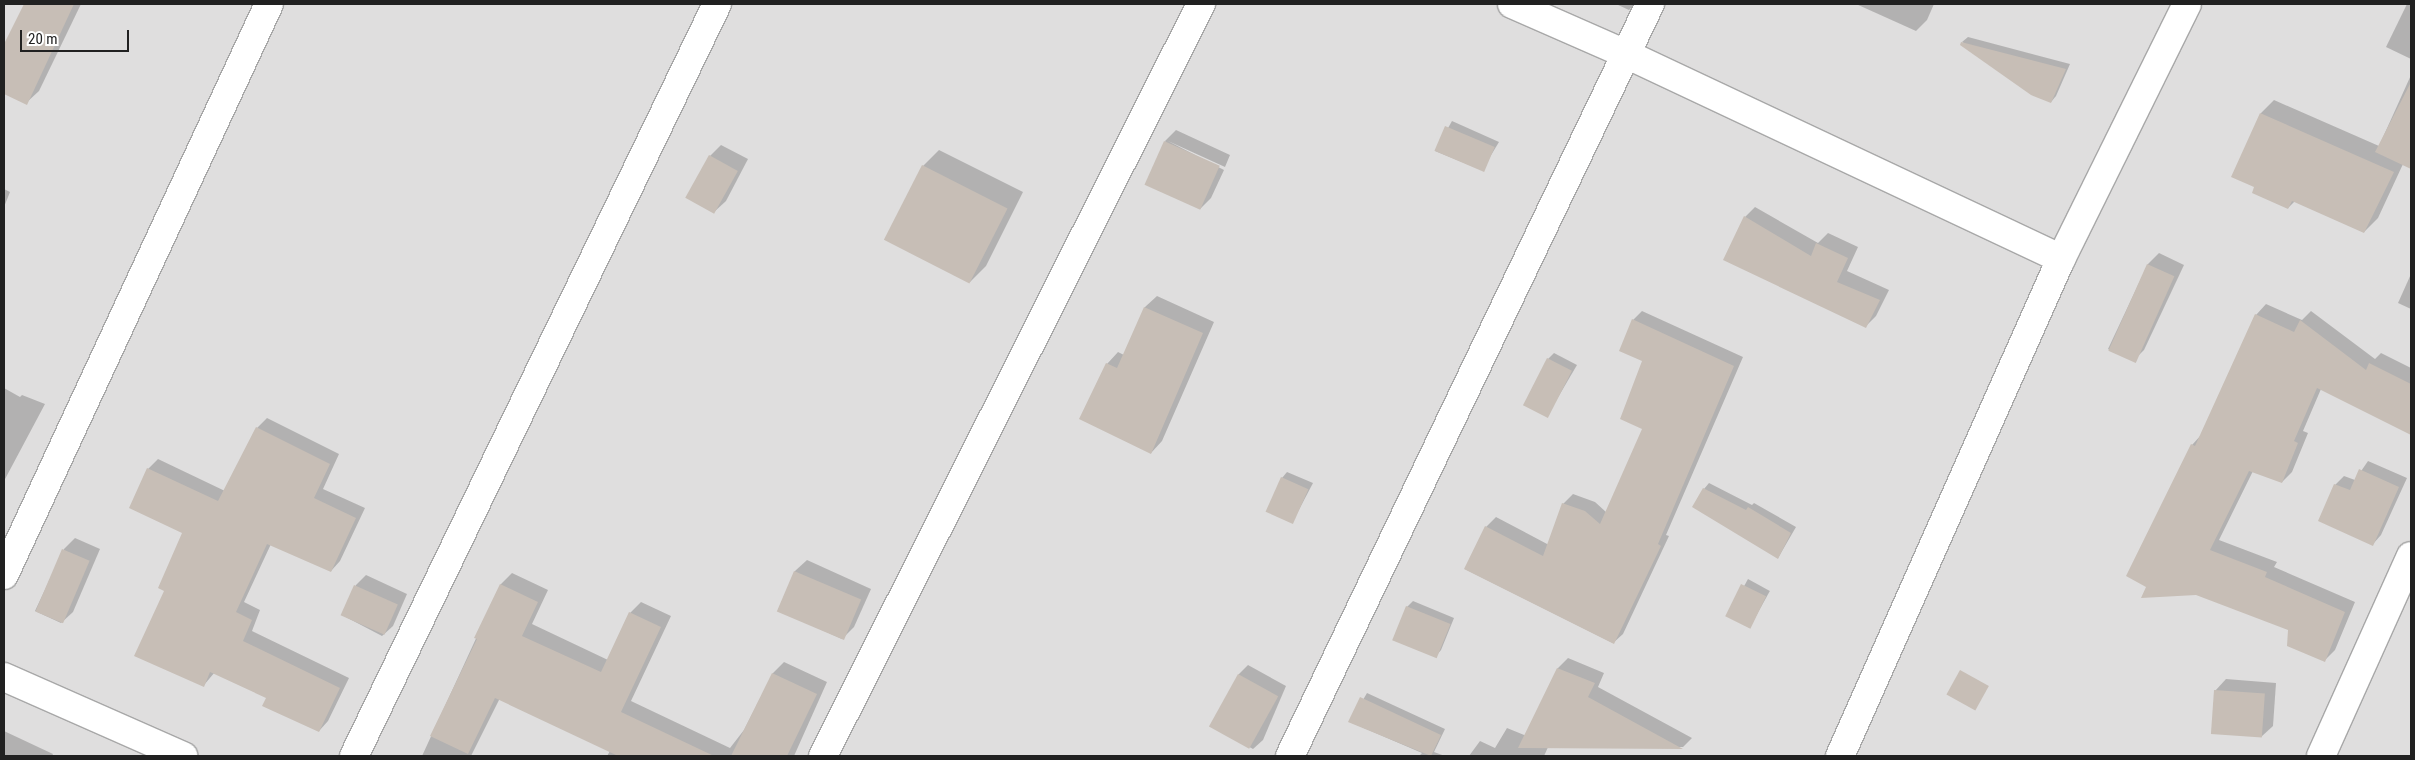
<!DOCTYPE html>
<html>
<head>
<meta charset="utf-8">
<style>
	body { margin:0 }
	#map { position:relative; width:2415px; height:760px; overflow:hidden; background:#f2efe7; font-family:"Roboto Condensed",sans-serif }
	div>[style] { position:absolute }
	.residential>* { inset:0; background:#dfdede; transform-origin:0 0 }
	.shadow>* { inset:0; background:#0003; transform-origin:0 0 }
	.building>* { inset:0; background:#c7beb6; transform-origin:0 0 }
	.roads { filter:drop-shadow(1px 0 #a8a8a8) drop-shadow(-1px 0 #a8a8a8) drop-shadow(0 1px #a8a8a8) drop-shadow(0 -1px #a8a8a8) }
	.minor>* { height:28px; margin:-14px; padding:0 14px; transform-origin:14px; border-radius:14px; background:#fff }
	span { translate:-50% -50%; white-space:nowrap; text-align:center; line-height:1.15; -webkit-text-stroke:5px #fff; paint-order:stroke }
	.frame { position:absolute; inset:0; border:5px solid #212121; pointer-events:none }
	.scale { position:absolute; left:20px; top:30px; width:109px; height:22px; box-sizing:border-box; border:2px solid #212121; border-top:0; padding-left:6px; font-size:15px; line-height:18px; white-space:nowrap; color:#212121; -webkit-text-stroke:4px #fff; paint-order:stroke }
</style>
</head>
<body>
<div id="map">
	<div class="residential">
		<i style="left:4px;top:4px;width:2407px;height:752px"></i>
	</div>
	<div class="shadow">
		<i style="clip-path:polygon(25px 4px,81px 4px,39px 91px,26px 103px,4px 92px,4px 46px)"></i>
		<i style="clip-path:polygon(1616px 4px,1635px 4px,1629px 10px)"></i>
		<i style="clip-path:polygon(1856px 4px,1934px 4px,1927px 20px,1916px 31px)"></i>
		<i style="clip-path:polygon(2407px 4px,2411px 4px,2411px 59px,2386px 47px)"></i>
		<i style="clip-path:polygon(1968px 37px,2070px 64px,2056px 96px,2051px 102px,1962px 42px)"></i>
		<i style="clip-path:polygon(2411px 75px,2411px 168px,2403px 164px,2378px 218px,2364px 232px,2295px 201px,2288px 208px,2255px 187px,2261px 113px,2274px 100px,2379px 146px)"></i>
		<i style="clip-path:polygon(1452px 121px,1499px 142px,1482px 170px,1435px 151px)"></i>
		<i style="clip-path:polygon(1176px 130px,1230px 155px,1225px 167px,1168px 141px,1224px 170px,1211px 198px,1200px 209px,1165px 141px)"></i>
		<i style="clip-path:polygon(721px 145px,748px 159px,726px 201px,714px 212px,710px 156px)"></i>
		<i style="clip-path:polygon(939px 150px,1023px 192px,986px 266px,970px 282px,923px 166px)"></i>
		<i style="clip-path:polygon(4px 189px,10px 192px,4px 207px)"></i>
		<i style="clip-path:polygon(1755px 207px,1818px 243px,1828px 233px,1858px 247px,1847px 271px,1889px 290px,1876px 316px,1866px 326px,1745px 217px)"></i>
		<i style="clip-path:polygon(2159px 253px,2184px 265px,2144px 350px,2133px 361px,2108px 349px,2148px 264px)"></i>
		<i style="clip-path:polygon(2411px 274px,2411px 309px,2398px 303px)"></i>
		<i style="clip-path:polygon(1157px 296px,1214px 322px,1162px 441px,1151px 453px,1107px 364px,1118px 352px,1124px 355px,1145px 307px)"></i>
		<i style="clip-path:polygon(2266px 304px,2302px 320px,2311px 311px,2375px 359px,2381px 353px,2411px 368px,2411px 434px,2321px 389px,2303px 431px,2308px 433px,2292px 472px,2282px 482px,2253px 471px,2219px 540px,2277px 562px,2274px 567px,2355px 602px,2335px 650px,2325px 660px,2290px 629px,2196px 594px,2148px 586px,2192px 445px,2202px 434px,2256px 315px)"></i>
		<i style="clip-path:polygon(1642px 311px,1743px 357px,1666px 535px,1669px 536px,1623px 634px,1613px 643px,1465px 569px,1486px 527px,1496px 517px,1549px 545px,1563px 504px,1573px 494px,1595px 502px,1606px 512px,1644px 429px,1644px 360px,1633px 320px)"></i>
		<i style="clip-path:polygon(1554px 353px,1577px 365px,1547px 416px,1548px 359px)"></i>
		<i style="clip-path:polygon(4px 388px,20px 397px,22px 395px,45px 404px,4px 481px)"></i>
		<i style="clip-path:polygon(267px 418px,339px 454px,323px 489px,365px 508px,340px 561px,331px 571px,271px 544px,244px 602px,260px 610px,252px 631px,349px 678px,328px 721px,319px 731px,268px 697px,215px 672px,204px 685px,166px 590px,184px 532px,148px 469px,158px 459px,225px 491px,257px 428px)"></i>
		<i style="clip-path:polygon(2368px 461px,2407px 478px,2381px 535px,2373px 544px,2335px 485px,2344px 476px,2355px 480px)"></i>
		<i style="clip-path:polygon(1287px 472px,1313px 483px,1292px 523px,1282px 478px)"></i>
		<i style="clip-path:polygon(1709px 483px,1752px 505px,1754px 503px,1796px 527px,1778px 558px,1704px 489px)"></i>
		<i style="clip-path:polygon(75px 538px,100px 549px,73px 612px,61px 623px,35px 611px,64px 549px)"></i>
		<i style="clip-path:polygon(807px 560px,871px 589px,854px 627px,842px 639px,778px 610px,795px 571px)"></i>
		<i style="clip-path:polygon(512px 573px,548px 590px,532px 624px,608px 660px,630px 613px,641px 602px,671px 616px,631px 701px,730px 748px,744px 730px,773px 673px,784px 662px,827px 682px,794px 756px,607px 756px,610px 751px,500px 698px,471px 756px,422px 756px,501px 584px)"></i>
		<i style="clip-path:polygon(366px 575px,407px 594px,393px 626px,382px 636px,342px 615px,356px 585px)"></i>
		<i style="left:1748px;top:579px;width:25px;height:42px;rotate:29deg"></i>
		<i style="clip-path:polygon(1413px 601px,1454px 618px,1441px 650px,1436px 656px,1407px 607px)"></i>
		<i style="clip-path:polygon(1568px 658px,1604px 673px,1598px 687px,1692px 738px,1683px 747px,1625px 747px,1538px 711px,1558px 668px)"></i>
		<i style="clip-path:polygon(1248px 665px,1286px 686px,1263px 740px,1253px 749px,1212px 726px,1239px 674px)"></i>
		<i style="clip-path:polygon(2226px 679px,2276px 683px,2273px 726px,2261px 737px,2215px 691px)"></i>
		<i style="clip-path:polygon(1367px 693px,1445px 729px,1434px 752px,1445px 756px,1419px 756px,1422px 753px,1350px 722px)"></i>
		<i style="clip-path:polygon(1507px 728px,1549px 745px,1544px 756px,1469px 756px,1480px 741px,1495px 748px)"></i>
		<i style="clip-path:polygon(4px 731px,53px 754px,52px 756px,4px 756px)"></i>
	</div>
	<div class="building">
		<i style="clip-path:polygon(24px 4px,74px 4px,27px 105px,4px 94px,4px 44px)"></i>
		<i style="clip-path:polygon(1961px 42px,2066px 69px,2051px 103px,2031px 95px,1960px 45px)"></i>
		<i style="clip-path:polygon(2411px 82px,2411px 169px,2375px 152px)"></i>
		<i style="clip-path:polygon(2260px 113px,2394px 172px,2364px 233px,2292px 201px,2288px 209px,2252px 193px,2254px 187px,2231px 177px)"></i>
		<i style="left:1445px;top:126px;width:54px;height:27px;rotate:23deg"></i>
		<i style="left:1164px;top:141px;width:61px;height:48px;rotate:24deg"></i>
		<i style="left:709px;top:155px;width:33px;height:49px;rotate:29deg"></i>
		<i style="left:922px;top:165px;width:96px;height:84px;rotate:27deg"></i>
		<i style="clip-path:polygon(1744px 216px,1811px 256px,1816px 243px,1848px 258px,1837px 282px,1880px 300px,1866px 328px,1723px 260px)"></i>
		<i style="left:2147px;top:264px;width:30px;height:95px;rotate:24deg"></i>
		<i style="clip-path:polygon(1144px 307px,1203px 333px,1151px 454px,1079px 419px,1106px 363px,1117px 368px)"></i>
		<i style="clip-path:polygon(2255px 314px,2294px 332px,2300px 320px,2366px 370px,2369px 363px,2411px 384px,2411px 435px,2317px 388px,2294px 441px,2298px 443px,2282px 483px,2249px 471px,2210px 550px,2267px 572px,2265px 577px,2345px 612px,2325px 662px,2287px 646px,2288px 630px,2196px 595px,2141px 598px,2146px 587px,2126px 576px,2191px 444px,2195px 446px)"></i>
		<i style="clip-path:polygon(1632px 319px,1734px 366px,1658px 544px,1661px 546px,1614px 644px,1464px 569px,1485px 526px,1543px 556px,1562px 503px,1585px 511px,1600px 524px,1642px 429px,1620px 419px,1642px 361px,1619px 351px)"></i>
		<i style="left:1547px;top:358px;width:28px;height:53px;rotate:27deg"></i>
		<i style="clip-path:polygon(256px 427px,330px 464px,314px 498px,356px 518px,331px 572px,267px 544px,236px 612px,252px 620px,243px 641px,340px 688px,319px 732px,262px 706px,266px 698px,210px 672px,204px 687px,134px 656px,164px 591px,158px 588px,182px 533px,129px 508px,147px 468px,218px 501px)"></i>
		<i style="clip-path:polygon(2359px 469px,2399px 487px,2373px 546px,2318px 521px,2334px 484px,2350px 490px)"></i>
		<i style="left:1281px;top:477px;width:30px;height:38px;rotate:24deg"></i>
		<i style="clip-path:polygon(1703px 488px,1746px 510px,1748px 507px,1791px 533px,1778px 559px,1692px 507px)"></i>
		<i style="left:62px;top:549px;width:30px;height:68px;rotate:23deg"></i>
		<i style="left:794px;top:571px;width:73px;height:44px;rotate:23deg"></i>
		<i style="clip-path:polygon(500px 584px,538px 602px,522px 636px,601px 672px,629px 612px,661px 627px,621px 712px,714px 756px,618px 756px,495px 698px,468px 754px,430px 736px,477px 639px,474px 638px)"></i>
		<i style="left:1741px;top:584px;width:28px;height:36px;rotate:26deg"></i>
		<i style="left:354px;top:585px;width:48px;height:33px;rotate:24deg"></i>
		<i style="left:1406px;top:606px;width:48px;height:37px;rotate:22deg"></i>
		<i style="clip-path:polygon(1557px 668px,1595px 683px,1588px 697px,1683px 749px,1518px 748px)"></i>
		<i style="left:1960px;top:670px;width:33px;height:28px;rotate:29deg"></i>
		<i style="clip-path:polygon(772px 673px,817px 694px,787px 756px,731px 756px)"></i>
		<i style="left:1238px;top:674px;width:46px;height:60px;rotate:29deg"></i>
		<i style="left:2214px;top:690px;width:51px;height:44px;rotate:4deg"></i>
		<i style="clip-path:polygon(1360px 697px,1441px 735px,1431px 756px,1348px 722px)"></i>
	</div>
	<div class="roads">
		<div class="minor">
			<i style="left:1512px;top:4px;width:124px;rotate:23.7deg"></i>
			<i style="left:1626px;top:54px;width:481px;rotate:25.2deg"></i>
			<i style="left:4px;top:575px;width:629px;rotate:-65.1deg"></i>
			<i style="left:4px;top:677px;width:196px;rotate:23.8deg"></i>
			<i style="left:354px;top:756px;width:835px;rotate:-64.23deg"></i>
			<i style="left:823px;top:756px;width:842px;rotate:-63.31deg"></i>
			<i style="left:1290px;top:756px;width:834px;rotate:-64.42deg"></i>
			<i style="left:1840px;top:756px;width:544px;rotate:-66.03deg"></i>
			<i style="left:2061px;top:259px;width:284px;rotate:-63.7deg"></i>
			<i style="left:2321px;top:756px;width:219px;rotate:-65.8deg"></i>
		</div>
	</div>
	<div class="frame"></div>
	<div class="scale">20 m</div>
</div>
</body>
</html>
